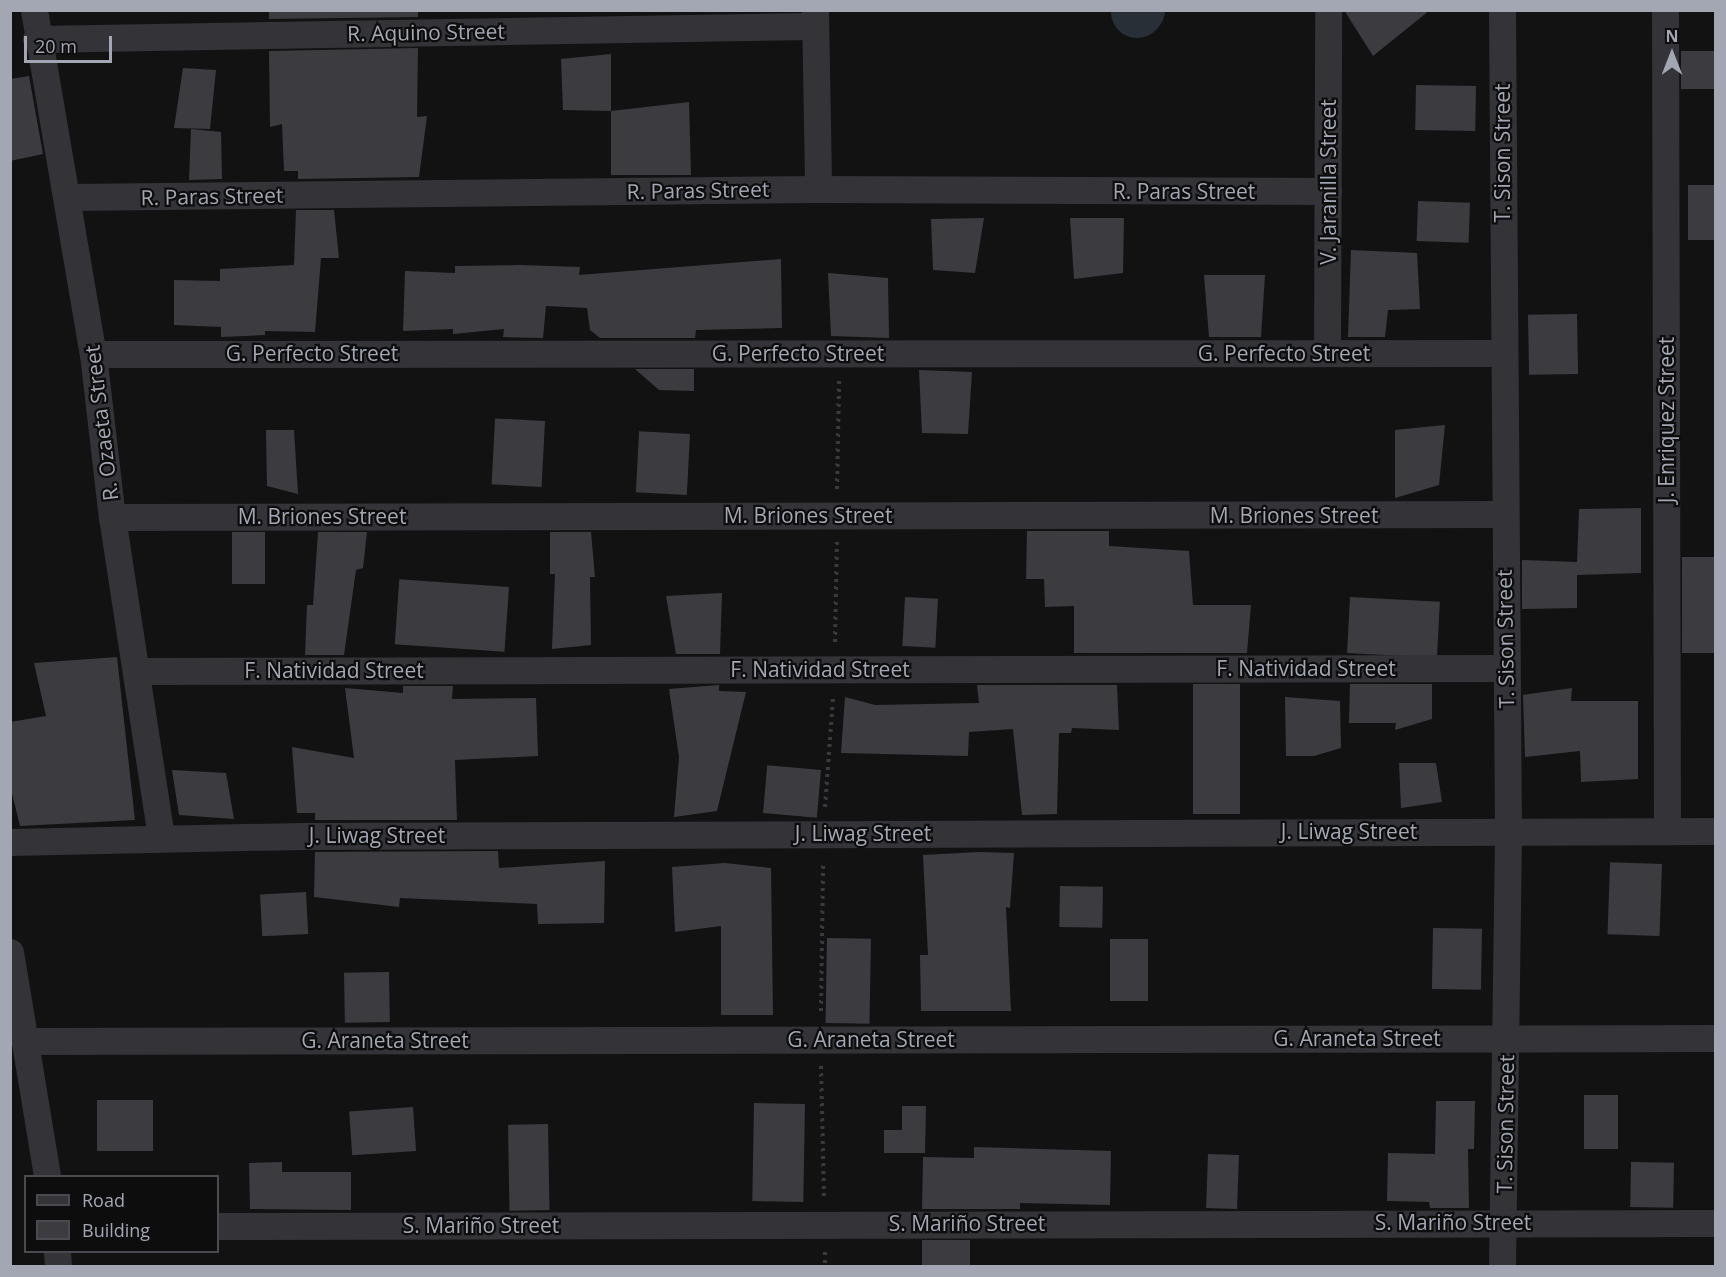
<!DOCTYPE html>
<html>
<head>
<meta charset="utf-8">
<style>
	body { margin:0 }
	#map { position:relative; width:1726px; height:1277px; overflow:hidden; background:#121213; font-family:"Open Sans",sans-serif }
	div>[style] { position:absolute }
	.river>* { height:52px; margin:-26px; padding:0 26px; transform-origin:26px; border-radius:26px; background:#292f36 }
	.building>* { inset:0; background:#3c3c40; transform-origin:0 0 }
	.path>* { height:4px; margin-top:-2px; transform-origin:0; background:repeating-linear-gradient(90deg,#393a3f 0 3px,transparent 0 7.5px) }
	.street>* { height:27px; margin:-13.5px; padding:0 13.5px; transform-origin:13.5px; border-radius:13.5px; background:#333338 }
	span { translate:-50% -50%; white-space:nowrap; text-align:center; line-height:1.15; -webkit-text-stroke:4.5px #0d0d0e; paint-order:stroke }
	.street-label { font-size:21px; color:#a3a7b3 }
	.frame { position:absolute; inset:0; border:12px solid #a3a7b3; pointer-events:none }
	.legend { position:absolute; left:24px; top:1175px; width:195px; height:78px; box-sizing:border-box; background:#0d0d0e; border:2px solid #494b50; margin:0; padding:8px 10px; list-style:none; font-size:18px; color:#a3a7b3 }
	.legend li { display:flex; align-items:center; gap:12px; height:30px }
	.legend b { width:30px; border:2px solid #494b50 }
	.north { position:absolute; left:1642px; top:24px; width:60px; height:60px; -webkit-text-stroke:4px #0d0d0e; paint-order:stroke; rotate:0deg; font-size:16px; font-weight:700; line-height:24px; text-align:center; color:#a3a7b3 }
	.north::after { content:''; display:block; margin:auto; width:21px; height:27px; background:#a3a7b3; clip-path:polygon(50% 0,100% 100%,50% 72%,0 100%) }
	.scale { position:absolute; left:24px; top:36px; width:88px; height:27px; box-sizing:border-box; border:3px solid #a3a7b3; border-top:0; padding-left:8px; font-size:18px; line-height:21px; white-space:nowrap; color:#a3a7b3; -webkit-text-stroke:4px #0d0d0e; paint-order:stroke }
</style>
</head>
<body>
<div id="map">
	<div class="river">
		<i style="left:1137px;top:12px;width:3px;rotate:-45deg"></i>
	</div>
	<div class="building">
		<i style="clip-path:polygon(269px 10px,418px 10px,418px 17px,269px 19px)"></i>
		<i style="clip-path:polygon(1344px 10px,1430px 10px,1373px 56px)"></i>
		<i style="clip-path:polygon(418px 48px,417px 117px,427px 116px,419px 177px,298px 179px,298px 171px,284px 171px,282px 124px,270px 127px,269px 51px)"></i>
		<i style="left:1716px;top:51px;width:38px;height:35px;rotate:90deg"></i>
		<i style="clip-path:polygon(611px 54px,611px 111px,563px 110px,561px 59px)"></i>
		<i style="clip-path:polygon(183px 68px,216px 70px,210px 129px,174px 128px)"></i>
		<i style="clip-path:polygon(29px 76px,43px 154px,10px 161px,10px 79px)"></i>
		<i style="left:1416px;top:85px;width:60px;height:45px;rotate:1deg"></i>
		<i style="clip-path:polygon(689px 102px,691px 175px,611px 175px,611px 111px)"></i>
		<i style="clip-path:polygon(191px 129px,221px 132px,222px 179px,189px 180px)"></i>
		<i style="left:1688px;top:185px;width:28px;height:55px"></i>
		<i style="left:1418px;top:201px;width:52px;height:40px;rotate:2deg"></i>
		<i style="clip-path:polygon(296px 210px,334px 210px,339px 258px,321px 258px,315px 332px,265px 331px,265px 335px,221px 337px,221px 327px,174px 325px,174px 280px,220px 281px,220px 269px,294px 265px)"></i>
		<i style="clip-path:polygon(984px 218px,975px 273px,933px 270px,931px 219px)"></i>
		<i style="clip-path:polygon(1070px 218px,1124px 218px,1123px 273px,1074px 279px)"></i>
		<i style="clip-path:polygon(1351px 250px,1417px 253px,1420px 309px,1388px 310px,1385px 337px,1348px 337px)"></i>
		<i style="clip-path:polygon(781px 259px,782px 328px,696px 330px,695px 338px,600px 338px,590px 330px,587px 308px,546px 306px,543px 338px,503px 337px,504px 329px,453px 334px,453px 329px,403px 331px,405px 271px,455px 273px,455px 266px,520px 265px,580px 267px,579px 275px)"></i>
		<i style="clip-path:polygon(828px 273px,888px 278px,889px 338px,831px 336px)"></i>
		<i style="clip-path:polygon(1204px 275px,1265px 275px,1261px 337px,1209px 337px)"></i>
		<i style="left:1577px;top:314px;width:60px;height:49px;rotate:89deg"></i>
		<i style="clip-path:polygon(635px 369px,694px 369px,694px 391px,659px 390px)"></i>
		<i style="clip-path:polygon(919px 370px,972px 372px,968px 434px,922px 433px)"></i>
		<i style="left:545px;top:421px;width:66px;height:50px;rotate:93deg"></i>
		<i style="clip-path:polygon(1445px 425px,1439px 485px,1395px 498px,1395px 430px)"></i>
		<i style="clip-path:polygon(266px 430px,294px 430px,298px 494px,267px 486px)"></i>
		<i style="left:690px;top:434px;width:61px;height:51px;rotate:93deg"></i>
		<i style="clip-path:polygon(1641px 508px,1641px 573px,1577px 575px,1577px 608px,1522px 609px,1522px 560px,1577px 562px,1579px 509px)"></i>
		<i style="clip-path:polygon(1027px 531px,1109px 531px,1109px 546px,1189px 551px,1193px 605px,1251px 605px,1247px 653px,1074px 653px,1074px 606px,1045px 607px,1044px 579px,1026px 579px)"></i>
		<i style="left:232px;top:532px;width:33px;height:52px"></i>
		<i style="clip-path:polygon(318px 532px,367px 532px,363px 568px,356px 570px,344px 655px,305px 655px,307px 605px,313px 605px)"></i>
		<i style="clip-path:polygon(550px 532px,591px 532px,595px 577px,590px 577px,591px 645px,552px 649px,555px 574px,550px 574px)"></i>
		<i style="left:1682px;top:557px;width:34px;height:96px"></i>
		<i style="left:509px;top:587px;width:65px;height:110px;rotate:94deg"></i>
		<i style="clip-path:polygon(722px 593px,720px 654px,676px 654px,666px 596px)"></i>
		<i style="left:905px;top:597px;width:33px;height:49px;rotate:3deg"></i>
		<i style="left:1350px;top:597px;width:90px;height:56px;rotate:3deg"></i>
		<i style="clip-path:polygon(117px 657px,135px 820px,20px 826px,10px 785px,10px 722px,46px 716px,34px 663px)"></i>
		<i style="left:1193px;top:684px;width:47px;height:130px"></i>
		<i style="clip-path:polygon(1350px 684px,1432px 684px,1432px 719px,1395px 730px,1396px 723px,1349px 723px)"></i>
		<i style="clip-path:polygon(719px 685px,719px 691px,746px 692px,717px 811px,674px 817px,679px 757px,669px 689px)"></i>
		<i style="clip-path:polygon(977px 685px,1117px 685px,1119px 730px,1072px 728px,1071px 733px,1059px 733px,1057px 814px,1022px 815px,1013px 729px,969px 732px,968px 756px,841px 753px,845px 697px,875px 705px,979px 703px)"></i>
		<i style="clip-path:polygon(403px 686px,453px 686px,452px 699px,536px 698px,538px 756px,455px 760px,457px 820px,315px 820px,315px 813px,297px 813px,292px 747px,354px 758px,345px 688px,403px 693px)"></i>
		<i style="clip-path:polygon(1572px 688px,1571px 701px,1638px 701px,1638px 779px,1581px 782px,1580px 751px,1525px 757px,1523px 695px)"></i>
		<i style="clip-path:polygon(1285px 697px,1340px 701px,1341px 748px,1314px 756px,1286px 756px)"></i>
		<i style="clip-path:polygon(1399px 763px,1436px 763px,1442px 802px,1401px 808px)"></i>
		<i style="clip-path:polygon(172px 770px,226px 773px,234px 819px,179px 815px)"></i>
		<i style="left:821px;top:770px;width:48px;height:54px;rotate:95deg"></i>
		<i style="clip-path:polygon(498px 851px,499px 868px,605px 861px,604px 923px,538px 924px,537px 904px,400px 898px,399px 907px,314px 897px,315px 852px)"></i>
		<i style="clip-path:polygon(979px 852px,1014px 853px,1010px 908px,1006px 907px,1011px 1011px,921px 1011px,920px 955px,928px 955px,923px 855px)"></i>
		<i style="clip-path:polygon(725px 863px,771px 868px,773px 1015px,721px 1015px,721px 926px,675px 932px,672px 867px)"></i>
		<i style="left:1662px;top:864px;width:72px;height:52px;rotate:92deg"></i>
		<i style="left:1060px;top:886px;width:43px;height:41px;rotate:1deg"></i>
		<i style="left:306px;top:892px;width:42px;height:46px;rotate:87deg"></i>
		<i style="left:1433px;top:928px;width:49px;height:61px;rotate:1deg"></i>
		<i style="left:827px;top:938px;width:44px;height:85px;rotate:1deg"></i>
		<i style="left:1110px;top:939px;width:38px;height:62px"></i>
		<i style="left:389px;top:972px;width:50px;height:45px;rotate:89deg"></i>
		<i style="left:1584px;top:1095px;width:34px;height:54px"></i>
		<i style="left:97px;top:1100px;width:56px;height:51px"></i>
		<i style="clip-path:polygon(1436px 1101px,1475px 1101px,1474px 1149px,1468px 1149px,1469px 1208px,1430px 1208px,1429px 1202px,1387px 1201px,1388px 1153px,1435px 1154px)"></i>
		<i style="left:754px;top:1103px;width:51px;height:98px;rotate:1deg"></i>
		<i style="clip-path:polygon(902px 1106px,926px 1106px,925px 1153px,884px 1153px,884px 1130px,902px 1130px)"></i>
		<i style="left:413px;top:1107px;width:44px;height:64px;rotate:86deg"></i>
		<i style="left:548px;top:1124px;width:86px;height:40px;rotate:89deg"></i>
		<i style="clip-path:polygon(974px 1147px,1111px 1151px,1110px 1205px,1020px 1203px,1020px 1209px,922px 1209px,923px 1157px,974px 1158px)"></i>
		<i style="left:1208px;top:1154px;width:31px;height:54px;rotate:2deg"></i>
		<i style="clip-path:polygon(282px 1162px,282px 1172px,351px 1172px,351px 1210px,250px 1209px,249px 1163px)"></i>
		<i style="left:1631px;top:1162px;width:43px;height:45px;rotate:1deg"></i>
		<i style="left:922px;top:1240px;width:48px;height:26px"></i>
	</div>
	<div class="path">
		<i style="left:837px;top:489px;width:109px;rotate:-88.9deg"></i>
		<i style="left:835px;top:642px;width:100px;rotate:-88.9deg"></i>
		<i style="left:825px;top:807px;width:109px;rotate:-85.8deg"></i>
		<i style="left:821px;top:1011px;width:149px;rotate:-89.2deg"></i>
		<i style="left:821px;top:1066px;width:131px;rotate:88.7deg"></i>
		<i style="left:825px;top:1252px;width:14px;rotate:90deg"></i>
	</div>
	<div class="street">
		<i style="left:34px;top:10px;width:349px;rotate:80.3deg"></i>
		<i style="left:93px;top:354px;width:164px;rotate:83.4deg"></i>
		<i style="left:112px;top:517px;width:324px;rotate:81.3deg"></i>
		<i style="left:815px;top:10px;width:179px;rotate:89deg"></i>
		<i style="left:1665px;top:10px;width:820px;rotate:89.86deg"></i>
		<i style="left:36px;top:39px;width:779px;rotate:-0.96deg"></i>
		<i style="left:68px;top:197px;width:750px;rotate:-0.61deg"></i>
		<i style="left:818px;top:189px;width:510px;rotate:0.22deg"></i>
		<i style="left:1327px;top:353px;width:343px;rotate:-89.8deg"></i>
		<i style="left:93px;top:354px;width:1410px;rotate:-0.04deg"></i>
		<i style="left:112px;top:517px;width:1391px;rotate:-0.12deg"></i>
		<i style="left:136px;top:671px;width:1369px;rotate:-0.13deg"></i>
		<i style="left:10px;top:842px;width:292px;rotate:-1.2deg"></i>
		<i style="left:302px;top:836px;width:1414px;rotate:-0.2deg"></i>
		<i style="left:10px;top:952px;width:227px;rotate:80.6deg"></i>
		<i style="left:27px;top:1041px;width:1689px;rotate:-0.1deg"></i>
		<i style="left:218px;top:1226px;width:1498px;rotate:-0.11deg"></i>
		<i style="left:57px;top:1252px;width:14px;rotate:86deg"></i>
		<i style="left:1502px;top:1266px;width:436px;rotate:-89.2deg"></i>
		<i style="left:1508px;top:830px;width:820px;rotate:-90.42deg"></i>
	</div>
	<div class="street-label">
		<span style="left:426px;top:32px;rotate:-1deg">R. Aquino Street</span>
		<span style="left:1502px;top:153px;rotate:-90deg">T. Sison Street</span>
		<span style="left:1328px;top:182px;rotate:-90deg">V. Jaranilla Street</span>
		<span style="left:698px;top:190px;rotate:-1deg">R. Paras Street</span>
		<span style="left:1184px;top:191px">R. Paras Street</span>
		<span style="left:212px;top:196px;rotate:-1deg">R. Paras Street</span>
		<span style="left:312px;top:353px">G. Perfecto Street</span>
		<span style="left:798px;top:353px">G. Perfecto Street</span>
		<span style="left:1284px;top:353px">G. Perfecto Street</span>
		<span style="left:1666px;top:420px;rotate:-90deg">J. Enriquez Street</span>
		<span style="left:101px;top:423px;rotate:-97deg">R. Ozaeta Street</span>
		<span style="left:808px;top:515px">M. Briones Street</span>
		<span style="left:1294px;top:515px">M. Briones Street</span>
		<span style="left:322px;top:516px">M. Briones Street</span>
		<span style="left:1505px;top:639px;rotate:-91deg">T. Sison Street</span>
		<span style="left:1306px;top:668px">F. Natividad Street</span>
		<span style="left:820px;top:669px">F. Natividad Street</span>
		<span style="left:334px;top:670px">F. Natividad Street</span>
		<span style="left:1349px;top:831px">J. Liwag Street</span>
		<span style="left:863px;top:833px">J. Liwag Street</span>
		<span style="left:377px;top:835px">J. Liwag Street</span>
		<span style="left:1357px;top:1038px">G. Araneta Street</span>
		<span style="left:871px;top:1039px">G. Araneta Street</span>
		<span style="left:385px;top:1040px">G. Araneta Street</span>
		<span style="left:1505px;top:1124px;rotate:-89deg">T. Sison Street</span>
		<span style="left:1453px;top:1222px">S. Mariño Street</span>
		<span style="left:967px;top:1223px">S. Mariño Street</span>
		<span style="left:481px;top:1225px">S. Mariño Street</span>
	</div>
	<div class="frame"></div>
	<ul class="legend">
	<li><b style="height:8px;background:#333338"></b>Road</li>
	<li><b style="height:16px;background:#3c3c40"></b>Building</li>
	</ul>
	<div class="north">N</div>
	<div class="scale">20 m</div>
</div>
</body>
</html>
